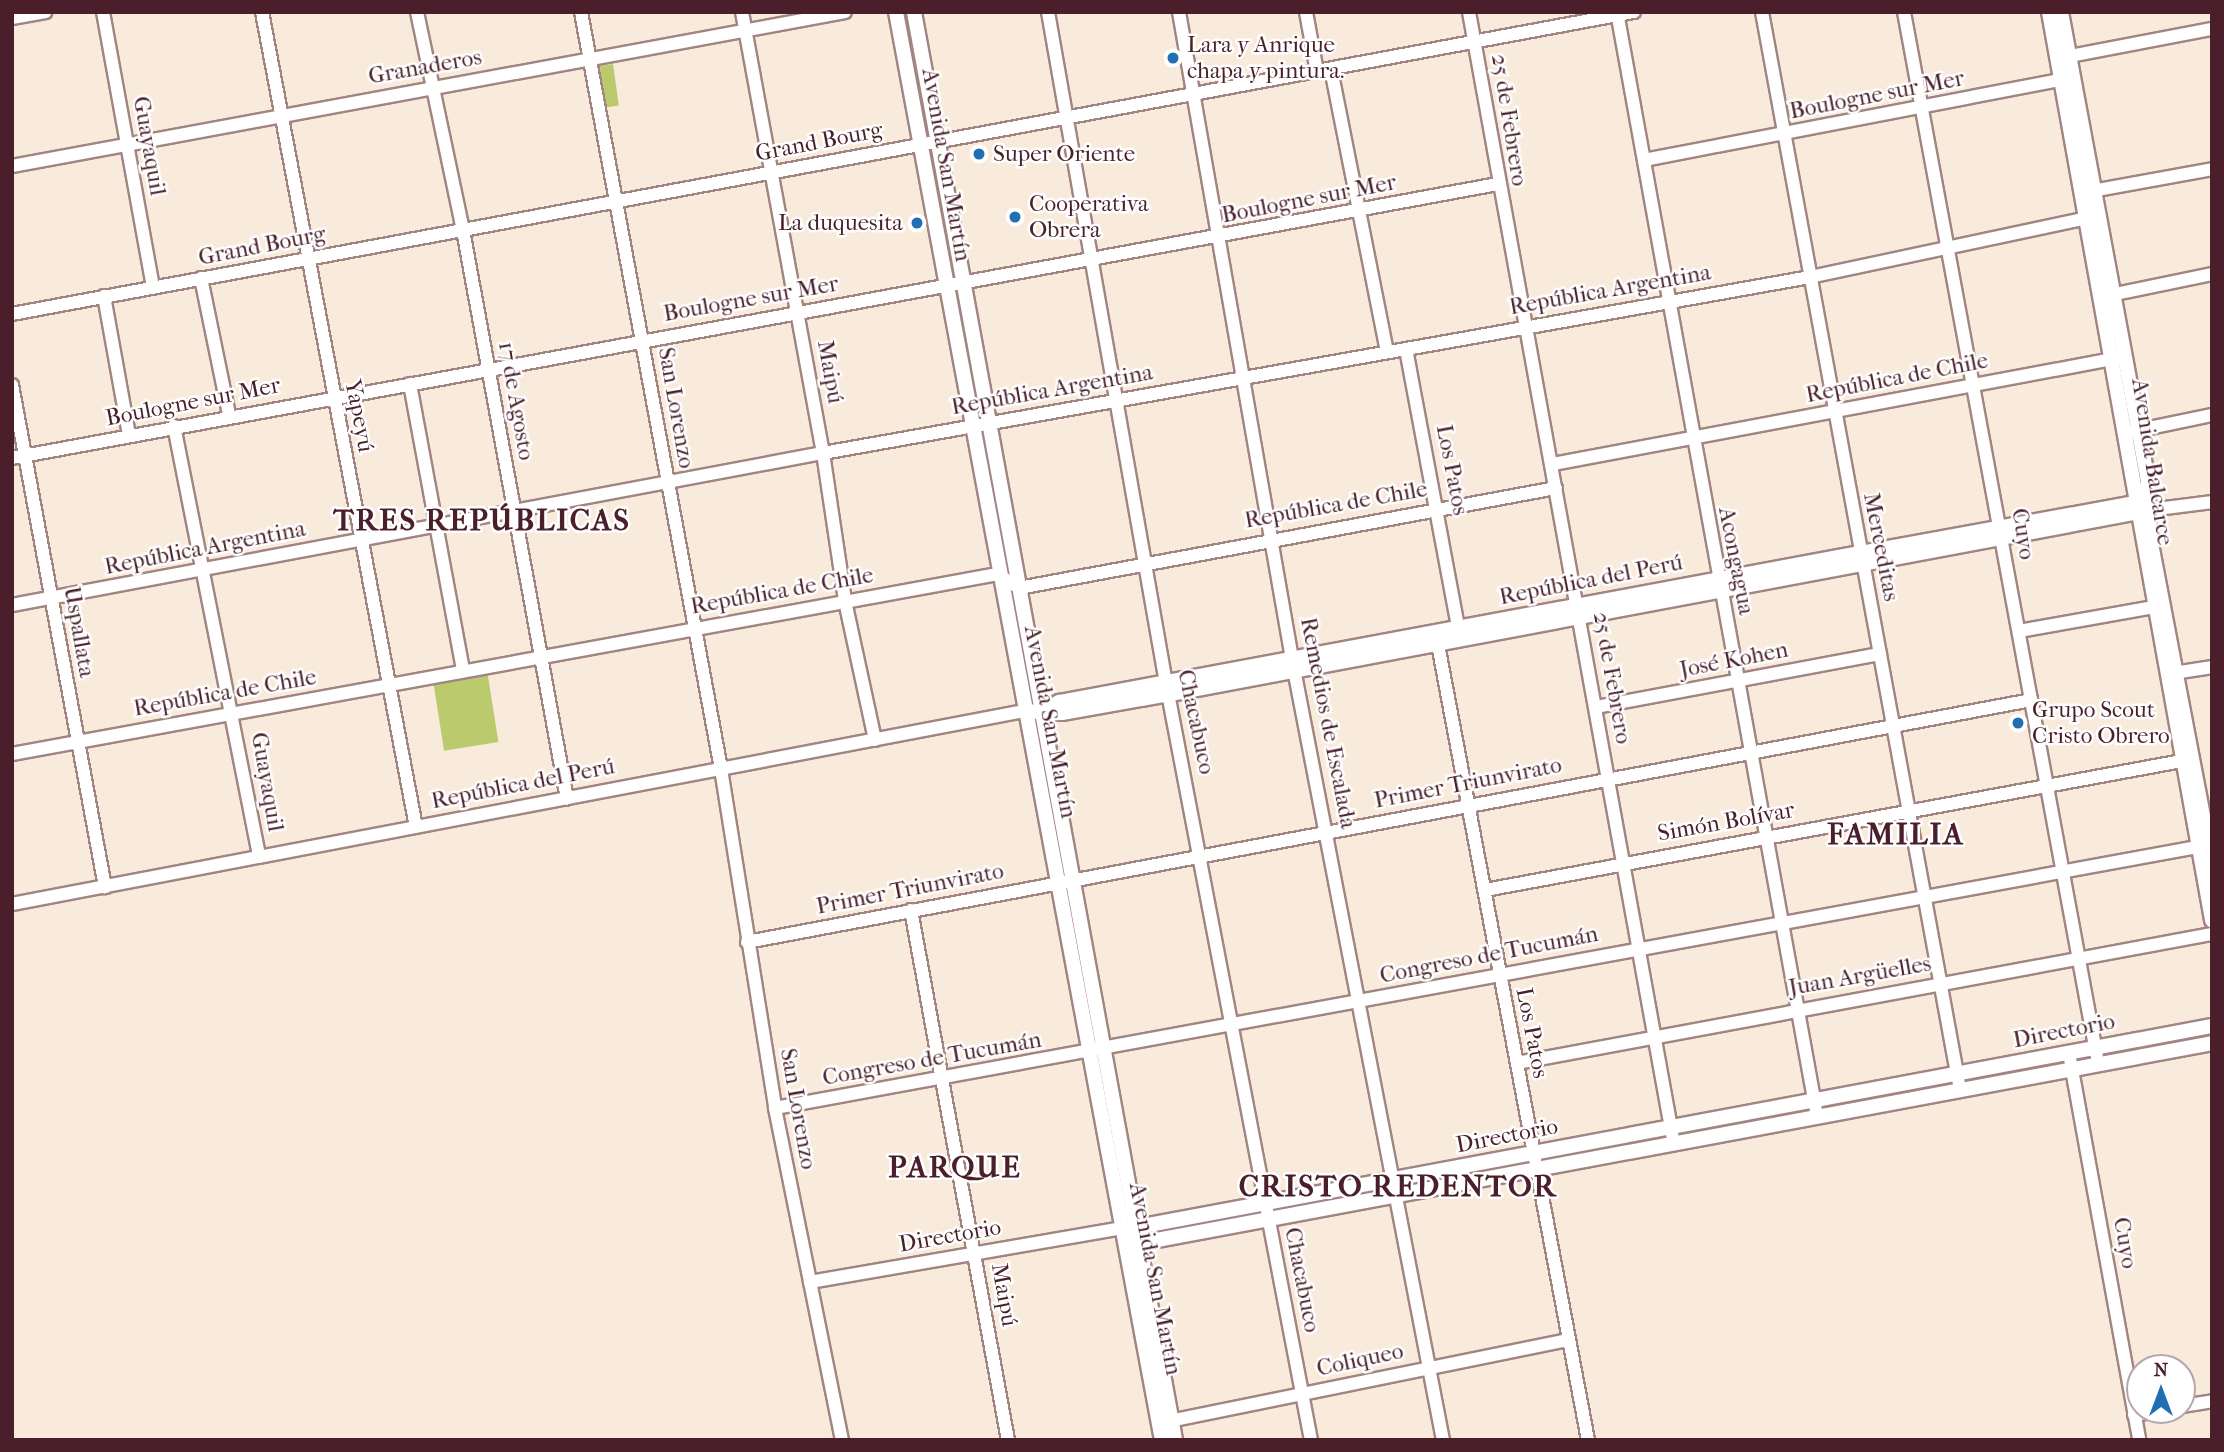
<!DOCTYPE html>
<html>
<head>
<meta charset="utf-8">
<style>
	body { margin:0 }
	#map { position:relative; width:2224px; height:1452px; overflow:hidden; background:#f9ebdb; font-family:"IM FELL French Canon",serif }
	div>[style] { position:absolute }
	.green>* { inset:0; background:#bbca6c; transform-origin:0 0 }
	.roads { filter:drop-shadow(2px 0 #a28583) drop-shadow(-2px 0 #a28583) drop-shadow(0 2px #a28583) drop-shadow(0 -2px #a28583) }
	.minor>* { height:12px; margin:-6px; padding:0 6px; transform-origin:6px; border-radius:6px; background:#fff }
	.major>* { height:14px; margin:-7px; padding:0 7px; transform-origin:7px; border-radius:7px; background:#fff }
	.dots>* { width:19px; height:19px; translate:-50% -50%; box-sizing:border-box; border:4px solid #fff; border-radius:50% }
	span { translate:-50% -50%; white-space:nowrap; text-align:center; line-height:1.15; -webkit-text-stroke:5px #fff; paint-order:stroke }
	.poi-label { font-size:23px; color:#4a1f2b }
	.left { translate:0 -50%; text-align:left }
	.right { translate:-100% -50%; text-align:right }
	.street-label { font-size:23px; color:#4a1f2b }
	.district-label { font-size:30px; color:#4a1f2b; font-weight:700; letter-spacing:2px }
	.frame { position:absolute; inset:0; border:14px solid #4a1f2b; pointer-events:none }
	.north { position:absolute; left:2126px; top:1354px; width:70px; height:70px; box-sizing:border-box; background:#fff; border:2px solid #b7a5aa; border-radius:50%; rotate:0deg; font-size:19px; font-weight:700; line-height:28px; text-align:center; color:#4a1f2b }
	.north::after { content:''; display:block; margin:auto; width:24px; height:32px; background:#1f6fb2; clip-path:polygon(50% 0,100% 100%,50% 72%,0 100%) }
</style>
</head>
<body>
<div id="map">
	<div class="green">
		<i style="left:613px;top:64px;width:42px;height:19px;rotate:82deg"></i>
		<i style="left:487px;top:670px;width:73px;height:55px;rotate:81deg"></i>
	</div>
	<div class="roads">
		<div class="minor">
			<i style="left:103px;top:12px;width:280px;rotate:79.7deg"></i>
			<i style="left:262px;top:12px;width:829px;rotate:79.3deg"></i>
			<i style="left:417px;top:12px;width:223px;rotate:78.1deg"></i>
			<i style="left:463px;top:230px;width:578px;rotate:79.64deg"></i>
			<i style="left:581px;top:12px;width:770px;rotate:79.52deg"></i>
			<i style="left:721px;top:769px;width:343px;rotate:80.9deg"></i>
			<i style="left:775px;top:1108px;width:339px;rotate:78.6deg"></i>
			<i style="left:742px;top:12px;width:448px;rotate:79.6deg"></i>
			<i style="left:823px;top:453px;width:150px;rotate:81.5deg"></i>
			<i style="left:845px;top:601px;width:142px;rotate:77.8deg"></i>
			<i style="left:1048px;top:12px;width:681px;rotate:80.03deg"></i>
			<i style="left:1166px;top:683px;width:771px;rotate:79.16deg"></i>
			<i style="left:1179px;top:12px;width:657px;rotate:80.09deg"></i>
			<i style="left:1292px;top:659px;width:795px;rotate:79.06deg"></i>
			<i style="left:1306px;top:12px;width:61px;rotate:79.6deg"></i>
			<i style="left:1469px;top:12px;width:1150px;rotate:79.74deg"></i>
			<i style="left:1617px;top:12px;width:1116px;rotate:79.73deg"></i>
			<i style="left:1762px;top:12px;width:1096px;rotate:79.59deg"></i>
			<i style="left:1904px;top:12px;width:1069px;rotate:79.54deg"></i>
			<i style="left:12px;top:18px;width:34px;rotate:-10deg"></i>
			<i style="left:2070px;top:56px;width:145px;rotate:-10.8deg"></i>
			<i style="left:1331px;top:69px;width:288px;rotate:78.8deg"></i>
			<i style="left:1644px;top:160px;width:432px;rotate:-10.9deg"></i>
			<i style="left:12px;top:166px;width:847px;rotate:-10.47deg"></i>
			<i style="left:2086px;top:192px;width:128px;rotate:-10.3deg"></i>
			<i style="left:201px;top:278px;width:140px;rotate:78.4deg"></i>
			<i style="left:104px;top:296px;width:141px;rotate:79.8deg"></i>
			<i style="left:2106px;top:296px;width:108px;rotate:-11.7deg"></i>
			<i style="left:12px;top:314px;width:1650px;rotate:-10.55deg"></i>
			<i style="left:1406px;top:349px;width:293px;rotate:79.4deg"></i>
			<i style="left:410px;top:384px;width:292px;rotate:79.5deg"></i>
			<i style="left:12px;top:385px;width:511px;rotate:79.5deg"></i>
			<i style="left:174px;top:426px;width:439px;rotate:78.8deg"></i>
			<i style="left:2130px;top:432px;width:84px;rotate:-11.7deg"></i>
			<i style="left:12px;top:458px;width:1511px;rotate:-10.45deg"></i>
			<i style="left:1553px;top:464px;width:575px;rotate:-10.63deg"></i>
			<i style="left:2149px;top:510px;width:64px;rotate:-7.2deg"></i>
			<i style="left:12px;top:605px;width:825px;rotate:-10.62deg"></i>
			<i style="left:823px;top:453px;width:1003px;rotate:-10.11deg"></i>
			<i style="left:1810px;top:277px;width:289px;rotate:-12deg"></i>
			<i style="left:2019px;top:631px;width:137px;rotate:-10.1deg"></i>
			<i style="left:1436px;top:634px;width:820px;rotate:79.32deg"></i>
			<i style="left:2167px;top:674px;width:46px;rotate:-8.8deg"></i>
			<i style="left:1596px;top:707px;width:289px;rotate:-10.6deg"></i>
			<i style="left:12px;top:754px;width:1002px;rotate:-10.35deg"></i>
			<i style="left:998px;top:574px;width:25px;rotate:34deg"></i>
			<i style="left:1019px;top:588px;width:546px;rotate:-10.55deg"></i>
			<i style="left:1485px;top:890px;width:709px;rotate:-10.49deg"></i>
			<i style="left:12px;top:904px;width:1030px;rotate:-10.8deg"></i>
			<i style="left:911px;top:910px;width:539px;rotate:79.63deg"></i>
			<i style="left:747px;top:942px;width:1307px;rotate:-10.67deg"></i>
			<i style="left:2069px;top:1053px;width:393px;rotate:79.7deg"></i>
			<i style="left:1517px;top:1063px;width:707px;rotate:-10.52deg"></i>
			<i style="left:775px;top:1108px;width:1457px;rotate:-10.4deg"></i>
			<i style="left:810px;top:1282px;width:317px;rotate:-9.8deg"></i>
			<i style="left:2182px;top:1406px;width:30px;rotate:-9deg"></i>
			<i style="left:2134px;top:1415px;width:27px;rotate:-10deg"></i>
			<i style="left:1165px;top:1422px;width:412px;rotate:-11.5deg"></i>
		</div>
		<div class="major">
			<i style="left:896px;top:12px;width:1453px;rotate:79.45deg"></i>
			<i style="left:914px;top:12px;width:1452px;rotate:79.64deg"></i>
			<i style="left:2049px;top:12px;width:923px;rotate:79.82deg"></i>
			<i style="left:2061px;top:12px;width:479px;rotate:79.5deg"></i>
			<i style="left:2148px;top:483px;width:50px;rotate:88.9deg"></i>
			<i style="left:2149px;top:533px;width:337px;rotate:79.2deg"></i>
			<i style="left:1024px;top:711px;width:18px;rotate:3deg"></i>
			<i style="left:1042px;top:712px;width:20px;rotate:3deg"></i>
			<i style="left:1062px;top:713px;width:110px;rotate:-10deg"></i>
			<i style="left:1170px;top:694px;width:996px;rotate:-10.64deg"></i>
			<i style="left:2149px;top:510px;width:11px;rotate:-131deg"></i>
			<i style="left:2142px;top:502px;width:7px;rotate:172deg"></i>
			<i style="left:2135px;top:503px;width:280px;rotate:169.7deg"></i>
			<i style="left:1860px;top:553px;width:815px;rotate:169.46deg"></i>
			<i style="left:1059px;top:702px;width:20px;rotate:150deg"></i>
			<i style="left:1127px;top:1229px;width:1104px;rotate:-10.6deg"></i>
			<i style="left:1130px;top:1245px;width:1101px;rotate:-10.57deg"></i>
		</div>
	</div>
	<div class="dots">
		<i style="left:1173px;top:58px;background:#1f6fb2"></i>
		<i style="left:979px;top:154px;background:#1f6fb2"></i>
		<i style="left:1015px;top:217px;background:#1f6fb2"></i>
		<i style="left:917px;top:223px;background:#1f6fb2"></i>
		<i style="left:2018px;top:723px;background:#1f6fb2"></i>
	</div>
	<div class="poi-label">
		<span class="left" style="left:1187px;top:58px">Lara y Anrique<br>chapa y pintura.</span>
		<span class="left" style="left:993px;top:154px">Super Oriente</span>
		<span class="left" style="left:1029px;top:217px">Cooperativa<br>Obrera</span>
		<span class="right" style="left:903px;top:223px">La duquesita</span>
		<span class="left" style="left:2032px;top:723px">Grupo Scout<br>Cristo Obrero</span>
	</div>
	<div class="street-label">
		<span style="left:425px;top:67px;rotate:-10deg">Granaderos</span>
		<span style="left:1877px;top:95px;rotate:-11deg">Boulogne sur Mer</span>
		<span style="left:1509px;top:120px;rotate:81deg">25 de Febrero</span>
		<span style="left:819px;top:142px;rotate:-11deg">Grand Bourg</span>
		<span style="left:149px;top:146px;rotate:80deg">Guayaquil</span>
		<span style="left:946px;top:165px;rotate:80deg">Avenida San Martín</span>
		<span style="left:1309px;top:199px;rotate:-11deg">Boulogne sur Mer</span>
		<span style="left:262px;top:246px;rotate:-11deg">Grand Bourg</span>
		<span style="left:1610px;top:290px;rotate:-10deg">República Argentina</span>
		<span style="left:751px;top:299px;rotate:-10deg">Boulogne sur Mer</span>
		<span style="left:830px;top:372px;rotate:80deg">Maipú</span>
		<span style="left:1897px;top:378px;rotate:-11deg">República de Chile</span>
		<span style="left:1052px;top:390px;rotate:-10deg">República Argentina</span>
		<span style="left:516px;top:401px;rotate:80deg">17 de Agosto</span>
		<span style="left:193px;top:402px;rotate:-11deg">Boulogne sur Mer</span>
		<span style="left:676px;top:408px;rotate:80deg">San Lorenzo</span>
		<span style="left:359px;top:416px;rotate:79deg">Yapeyú</span>
		<span style="left:2152px;top:462px;rotate:81deg">Avenida Balcarce</span>
		<span style="left:1452px;top:470px;rotate:79deg">Los Patos</span>
		<span style="left:1336px;top:505px;rotate:-10deg">República de Chile</span>
		<span style="left:2023px;top:534px;rotate:81deg">Cuyo</span>
		<span style="left:1881px;top:547px;rotate:79deg">Merceditas</span>
		<span style="left:205px;top:548px;rotate:-11deg">República Argentina</span>
		<span style="left:1736px;top:561px;rotate:79deg">Acongagua</span>
		<span style="left:1591px;top:580px;rotate:-11deg">República del Perú</span>
		<span style="left:782px;top:591px;rotate:-10deg">República de Chile</span>
		<span style="left:79px;top:632px;rotate:80deg">Uspallata</span>
		<span style="left:1734px;top:660px;rotate:-11deg">José Kohen</span>
		<span style="left:1612px;top:678px;rotate:80deg">25 de Febrero</span>
		<span style="left:225px;top:693px;rotate:-10deg">República de Chile</span>
		<span style="left:1050px;top:722px;rotate:79deg">Avenida San Martín</span>
		<span style="left:1196px;top:722px;rotate:78deg">Chacabuco</span>
		<span style="left:1328px;top:723px;rotate:79deg">Remedios de Escalada</span>
		<span style="left:267px;top:782px;rotate:80deg">Guayaquil</span>
		<span style="left:1468px;top:783px;rotate:-11deg">Primer Triunvirato</span>
		<span style="left:523px;top:784px;rotate:-11deg">República del Perú</span>
		<span style="left:1726px;top:822px;rotate:-10deg">Simón Bolívar</span>
		<span style="left:910px;top:889px;rotate:-11deg">Primer Triunvirato</span>
		<span style="left:1489px;top:955px;rotate:-11deg">Congreso de Tucumán</span>
		<span style="left:1860px;top:976px;rotate:-10deg">Juan Argüelles</span>
		<span style="left:2064px;top:1031px;rotate:-11deg">Directorio</span>
		<span style="left:1532px;top:1033px;rotate:79deg">Los Patos</span>
		<span style="left:932px;top:1059px;rotate:-10deg">Congreso de Tucumán</span>
		<span style="left:798px;top:1109px;rotate:80deg">San Lorenzo</span>
		<span style="left:1507px;top:1136px;rotate:-11deg">Directorio</span>
		<span style="left:950px;top:1236px;rotate:-10deg">Directorio</span>
		<span style="left:2125px;top:1243px;rotate:80deg">Cuyo</span>
		<span style="left:1155px;top:1279px;rotate:79deg">Avenida San Martín</span>
		<span style="left:1302px;top:1280px;rotate:79deg">Chacabuco</span>
		<span style="left:1004px;top:1295px;rotate:80deg">Maipú</span>
		<span style="left:1360px;top:1360px;rotate:-12deg">Coliqueo</span>
	</div>
	<div class="district-label">
		<span style="left:482px;top:521px">TRES REPÚBLICAS</span>
		<span style="left:1896px;top:835px">FAMILIA</span>
		<span style="left:955px;top:1168px">PARQUE</span>
		<span style="left:1398px;top:1187px">CRISTO REDENTOR</span>
	</div>
	<div class="frame"></div>
	<div class="north">N</div>
</div>
</body>
</html>
